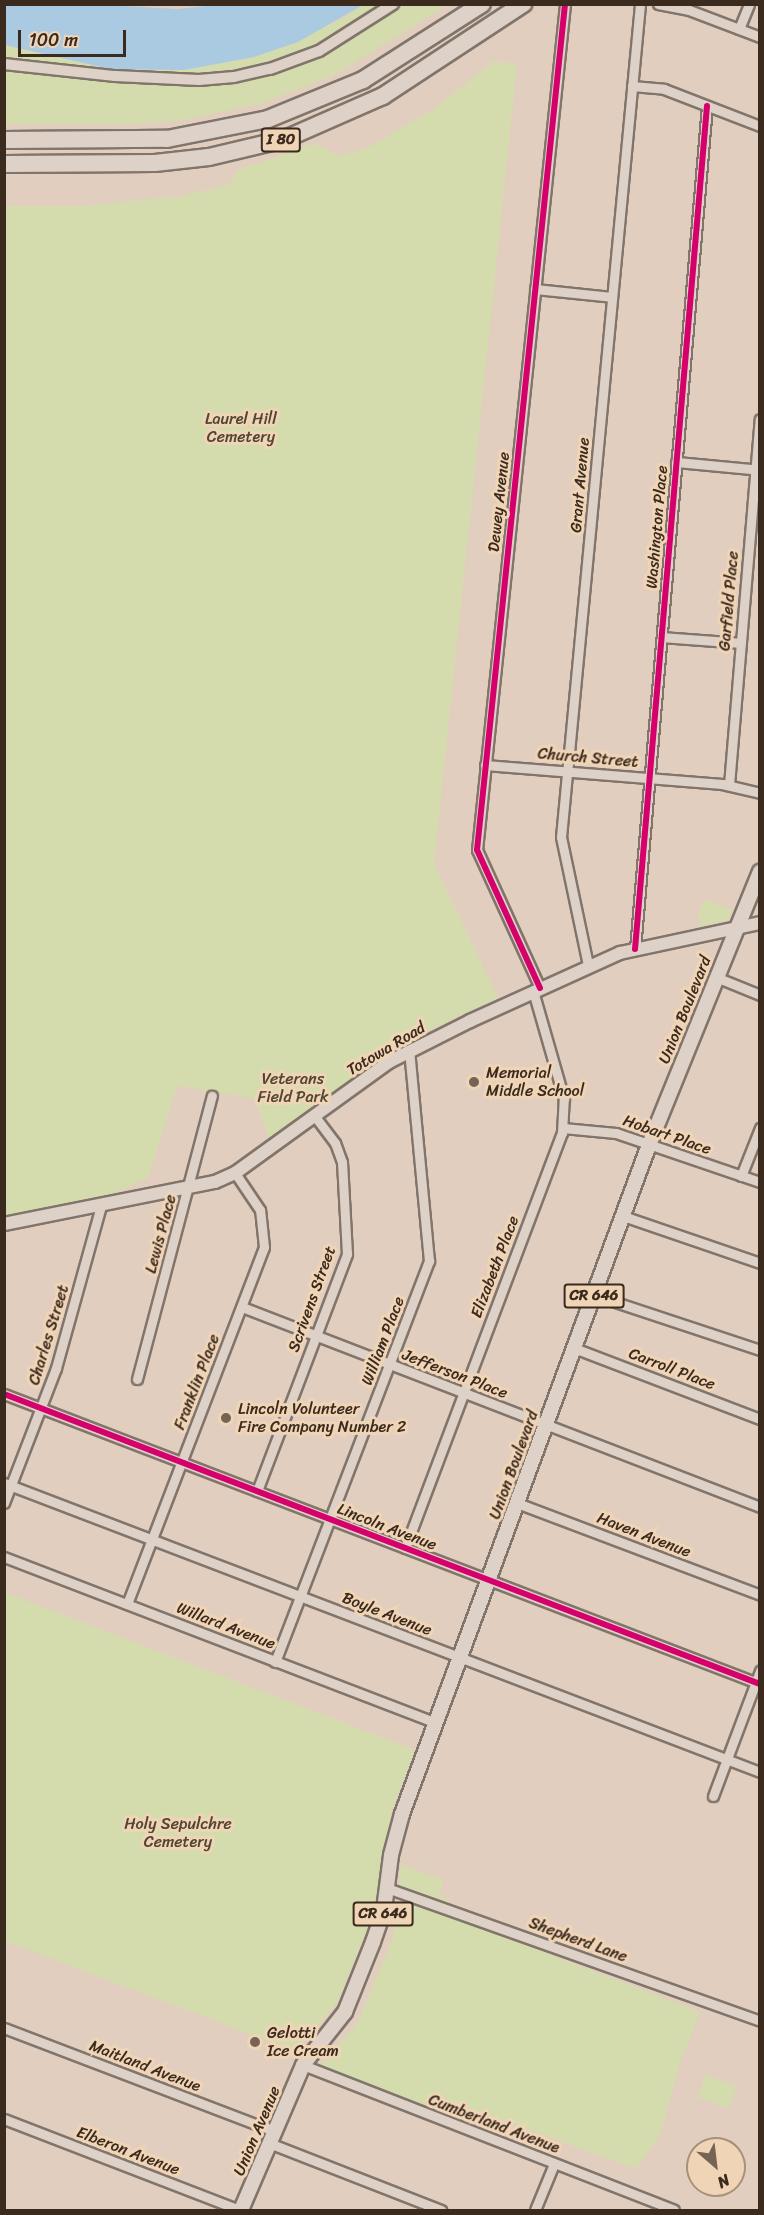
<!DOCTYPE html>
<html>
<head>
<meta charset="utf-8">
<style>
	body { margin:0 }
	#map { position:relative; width:764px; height:2215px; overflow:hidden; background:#e2cebf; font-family:Sriracha,sans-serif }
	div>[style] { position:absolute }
	.green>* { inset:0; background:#d4dcad; transform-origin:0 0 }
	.water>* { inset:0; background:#a9cae1 }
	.roads { filter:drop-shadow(2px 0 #81756b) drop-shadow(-2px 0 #81756b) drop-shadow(0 2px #81756b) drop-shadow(0 -2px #81756b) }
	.minor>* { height:9px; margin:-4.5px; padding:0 4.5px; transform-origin:4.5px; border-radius:4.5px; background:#ded2c8 }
	.tertiary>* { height:10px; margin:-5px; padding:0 5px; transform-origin:5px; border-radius:5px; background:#ded2c8 }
	.secondary>* { height:12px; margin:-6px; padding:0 6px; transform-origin:6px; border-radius:6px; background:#ded2c8 }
	.primary>* { height:14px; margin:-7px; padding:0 7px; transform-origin:7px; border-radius:7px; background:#ded2c8 }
	.motorway>* { height:16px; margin:-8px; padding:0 8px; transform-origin:8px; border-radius:8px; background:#ded2c8 }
	.cycleway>* { height:6px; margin:-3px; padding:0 3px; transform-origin:3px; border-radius:3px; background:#d6006c }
	.dots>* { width:16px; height:16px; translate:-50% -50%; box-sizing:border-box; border:3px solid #f0d4b6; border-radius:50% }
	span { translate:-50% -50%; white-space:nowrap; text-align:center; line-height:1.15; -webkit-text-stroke:6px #f0d4b6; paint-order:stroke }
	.shield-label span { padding:2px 4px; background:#f0d4b6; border:2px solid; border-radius:4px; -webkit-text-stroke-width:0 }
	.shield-label { font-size:15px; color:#3b2a1e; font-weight:700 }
	.park-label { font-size:16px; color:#504631 }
	.street-label { font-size:16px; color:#3b2a1e }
	.poi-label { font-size:16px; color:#3b2a1e }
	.left { translate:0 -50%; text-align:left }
	.frame { position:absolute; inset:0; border:6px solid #3b2a1e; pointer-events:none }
	.north { position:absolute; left:686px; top:2137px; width:60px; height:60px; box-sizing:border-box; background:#f0d4b6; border:2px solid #a89079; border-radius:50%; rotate:152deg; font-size:16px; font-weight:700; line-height:24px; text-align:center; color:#3b2a1e }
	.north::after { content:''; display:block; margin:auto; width:21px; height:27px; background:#756356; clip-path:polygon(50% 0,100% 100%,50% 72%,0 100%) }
	.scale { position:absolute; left:18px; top:30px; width:108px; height:27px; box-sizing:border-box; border:3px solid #3b2a1e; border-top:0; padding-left:8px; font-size:18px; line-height:21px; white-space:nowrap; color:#3b2a1e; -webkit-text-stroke:4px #f0d4b6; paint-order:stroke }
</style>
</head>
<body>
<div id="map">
	<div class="green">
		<i style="clip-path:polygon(363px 5px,448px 5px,334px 75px,262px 103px,185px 120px,129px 124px,5px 124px,4px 45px,110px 69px,184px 70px,254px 57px,343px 18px)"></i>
		<i style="clip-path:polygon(494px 61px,517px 64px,434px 864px,498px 998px,395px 1046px,398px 1053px,272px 1145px,254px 1098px,177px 1086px,148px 1178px,102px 1199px,5px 1217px,5px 206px,86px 206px,181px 196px,229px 185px,238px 170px,315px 143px,338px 156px,365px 149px,431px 111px)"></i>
		<i style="clip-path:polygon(705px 899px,732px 910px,728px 920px,699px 927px,699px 911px)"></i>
		<i style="clip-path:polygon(4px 1592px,415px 1750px,392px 1810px,372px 1917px,337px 2003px,295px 2051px,5px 1941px)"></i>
		<i style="clip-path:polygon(401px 1864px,444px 1880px,438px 1895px,448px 1899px,446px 1907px,399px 1889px)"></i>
		<i style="clip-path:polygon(403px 1898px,700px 2012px,680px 2062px,660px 2135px,636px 2169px,478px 2111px,470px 2130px,317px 2069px,358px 2022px,391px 1943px)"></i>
		<i style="left:706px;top:2075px;width:33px;height:23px;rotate:21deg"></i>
	</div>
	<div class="water">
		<i style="clip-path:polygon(108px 5px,176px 9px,226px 4px,363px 5px,298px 42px,254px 57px,184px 70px,110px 69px,5px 45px,5px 5px)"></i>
	</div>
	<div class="roads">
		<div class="minor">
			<i style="left:658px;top:4px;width:32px;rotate:11deg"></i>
			<i style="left:689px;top:10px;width:76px;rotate:20.8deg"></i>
			<i style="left:739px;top:29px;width:27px;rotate:-68deg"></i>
			<i style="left:632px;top:86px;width:32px;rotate:5deg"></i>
			<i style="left:664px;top:89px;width:103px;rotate:21.1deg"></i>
			<i style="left:535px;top:289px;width:77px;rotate:5.9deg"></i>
			<i style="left:676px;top:462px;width:84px;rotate:5.4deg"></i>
			<i style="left:662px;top:637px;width:79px;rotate:4.3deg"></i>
			<i style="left:485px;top:765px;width:238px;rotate:4.6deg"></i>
			<i style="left:722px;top:784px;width:39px;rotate:13deg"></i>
			<i style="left:729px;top:785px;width:367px;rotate:-85.2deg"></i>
			<i style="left:635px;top:949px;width:846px;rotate:-85.12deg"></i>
			<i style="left:588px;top:965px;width:131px;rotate:-101.9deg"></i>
			<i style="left:561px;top:837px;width:837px;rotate:-84.58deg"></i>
			<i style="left:716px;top:977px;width:48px;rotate:22.2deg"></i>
			<i style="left:540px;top:988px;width:152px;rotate:-114.5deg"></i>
			<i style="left:477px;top:850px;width:851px;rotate:-84.06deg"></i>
			<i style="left:563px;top:1128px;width:53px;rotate:5.4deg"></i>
			<i style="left:616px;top:1133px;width:152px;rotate:18.8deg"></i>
			<i style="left:741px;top:1176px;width:52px;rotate:-68.4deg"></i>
			<i style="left:623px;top:1216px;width:145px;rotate:18.9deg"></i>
			<i style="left:594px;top:1295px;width:175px;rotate:18.3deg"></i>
			<i style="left:242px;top:1307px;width:555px;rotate:21.11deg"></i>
			<i style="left:574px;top:1348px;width:199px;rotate:20.9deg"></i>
			<i style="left:137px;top:1379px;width:293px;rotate:-75.2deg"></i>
			<i style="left:4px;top:1394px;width:810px;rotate:20.99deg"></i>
			<i style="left:4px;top:1483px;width:809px;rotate:20.92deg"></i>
			<i style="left:257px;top:1491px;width:254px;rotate:-69.2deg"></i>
			<i style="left:347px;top:1254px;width:92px;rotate:-93.1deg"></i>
			<i style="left:342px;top:1162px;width:20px;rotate:-110deg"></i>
			<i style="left:335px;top:1143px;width:34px;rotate:-127deg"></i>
			<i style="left:4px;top:1503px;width:145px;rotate:-68.9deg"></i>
			<i style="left:56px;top:1368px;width:168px;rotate:-74.5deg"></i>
			<i style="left:517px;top:1503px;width:260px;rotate:20.7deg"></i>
			<i style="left:405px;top:1548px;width:444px;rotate:-69.3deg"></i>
			<i style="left:562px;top:1133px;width:34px;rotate:-87deg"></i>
			<i style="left:564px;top:1099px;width:112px;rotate:-106deg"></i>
			<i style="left:4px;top:1557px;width:463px;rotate:21deg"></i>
			<i style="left:127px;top:1604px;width:382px;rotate:-69deg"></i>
			<i style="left:264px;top:1247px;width:37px;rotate:-96deg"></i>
			<i style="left:260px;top:1210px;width:45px;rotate:-124deg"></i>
			<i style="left:275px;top:1662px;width:430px;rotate:-69deg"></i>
			<i style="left:429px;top:1261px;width:211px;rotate:-95.4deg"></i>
			<i style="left:713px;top:1796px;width:134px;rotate:-69.4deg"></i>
			<i style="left:387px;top:1888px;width:396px;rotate:19.6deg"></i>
			<i style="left:4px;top:2028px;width:289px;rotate:20.9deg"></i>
			<i style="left:303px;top:2065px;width:398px;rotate:21.3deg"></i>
			<i style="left:4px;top:2119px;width:253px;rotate:21.1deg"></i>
			<i style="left:269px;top:2143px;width:185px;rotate:21.3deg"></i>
			<i style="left:535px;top:2210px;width:50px;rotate:-67.6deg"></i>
		</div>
		<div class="tertiary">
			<i style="left:4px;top:64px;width:112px;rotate:6.2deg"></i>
			<i style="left:115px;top:76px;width:84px;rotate:2.7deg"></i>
			<i style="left:199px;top:80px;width:35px;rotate:-5deg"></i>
			<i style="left:234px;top:77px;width:37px;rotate:-13deg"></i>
			<i style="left:270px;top:69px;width:52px;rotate:-20.2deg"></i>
			<i style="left:319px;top:51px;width:88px;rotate:-32.4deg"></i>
		</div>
		<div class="secondary">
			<i style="left:4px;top:1224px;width:215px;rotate:-11.3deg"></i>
			<i style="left:215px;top:1182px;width:22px;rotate:-24deg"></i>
			<i style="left:235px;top:1173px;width:190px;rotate:-35.8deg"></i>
			<i style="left:389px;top:1062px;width:91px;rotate:-26.8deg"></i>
			<i style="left:470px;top:1021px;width:165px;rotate:-24.4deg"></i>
			<i style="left:620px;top:953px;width:143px;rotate:-12.1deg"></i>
		</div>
		<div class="primary">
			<i style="left:241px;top:2210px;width:158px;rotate:-66.8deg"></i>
			<i style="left:303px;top:2065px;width:68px;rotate:-51.6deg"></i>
			<i style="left:345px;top:2012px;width:75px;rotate:-68.2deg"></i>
			<i style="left:373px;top:1942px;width:34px;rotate:-71deg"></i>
			<i style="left:384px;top:1910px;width:55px;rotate:-82.7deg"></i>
			<i style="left:391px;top:1855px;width:42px;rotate:-75deg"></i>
			<i style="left:402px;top:1814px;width:713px;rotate:-69.74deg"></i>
			<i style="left:649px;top:1145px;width:295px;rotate:-67.9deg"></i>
		</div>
		<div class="motorway">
			<i style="left:4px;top:140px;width:163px;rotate:-0.4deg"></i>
			<i style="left:167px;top:139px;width:103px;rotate:-11.2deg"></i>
			<i style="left:268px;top:119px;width:103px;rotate:-22.3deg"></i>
			<i style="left:363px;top:80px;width:141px;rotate:-32.6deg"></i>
			<i style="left:4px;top:164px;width:151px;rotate:-0.4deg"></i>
			<i style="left:155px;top:163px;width:54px;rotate:-6.3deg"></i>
			<i style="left:209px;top:157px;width:78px;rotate:-13.3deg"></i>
			<i style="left:285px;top:139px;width:107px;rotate:-23.7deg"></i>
			<i style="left:383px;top:96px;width:168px;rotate:-33.3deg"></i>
		</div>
	</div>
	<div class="cycleway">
		<i style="left:635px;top:949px;width:846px;rotate:-85.12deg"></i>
		<i style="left:540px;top:988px;width:152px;rotate:-114.5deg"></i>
		<i style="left:477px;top:850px;width:851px;rotate:-84.06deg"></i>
		<i style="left:4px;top:1394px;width:810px;rotate:20.99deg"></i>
	</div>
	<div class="dots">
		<i style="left:474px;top:1082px;background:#756356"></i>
		<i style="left:226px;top:1418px;background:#756356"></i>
		<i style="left:255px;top:2042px;background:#756356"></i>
	</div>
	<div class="shield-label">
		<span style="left:281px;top:140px">I 80</span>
		<span style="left:594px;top:1296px">CR 646</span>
		<span style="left:383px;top:1914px">CR 646</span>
	</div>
	<div class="park-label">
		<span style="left:241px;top:428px">Laurel Hill<br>Cemetery</span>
		<span style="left:293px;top:1088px">Veterans<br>Field Park</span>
		<span style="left:178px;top:1833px">Holy Sepulchre<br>Cemetery</span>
	</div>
	<div class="street-label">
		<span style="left:580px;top:485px;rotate:-85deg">Grant Avenue</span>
		<span style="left:499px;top:502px;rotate:-84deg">Dewey Avenue</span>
		<span style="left:657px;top:527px;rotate:-85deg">Washington Place</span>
		<span style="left:729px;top:601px;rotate:-85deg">Garfield Place</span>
		<span style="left:588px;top:758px;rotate:5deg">Church Street</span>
		<span style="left:685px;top:1010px;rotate:-68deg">Union Boulevard</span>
		<span style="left:386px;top:1049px;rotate:-31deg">Totowa Road</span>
		<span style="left:667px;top:1135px;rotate:19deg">Hobart Place</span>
		<span style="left:161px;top:1234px;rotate:-75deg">Lewis Place</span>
		<span style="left:495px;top:1267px;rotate:-69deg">Elizabeth Place</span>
		<span style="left:312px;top:1299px;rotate:-70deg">Scrivens Street</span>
		<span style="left:49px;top:1335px;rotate:-73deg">Charles Street</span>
		<span style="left:383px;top:1341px;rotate:-69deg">William Place</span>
		<span style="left:672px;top:1369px;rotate:21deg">Carroll Place</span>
		<span style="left:455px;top:1374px;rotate:21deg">Jefferson Place</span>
		<span style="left:197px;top:1382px;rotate:-69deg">Franklin Place</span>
		<span style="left:514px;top:1465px;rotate:-70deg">Union Boulevard</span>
		<span style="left:387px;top:1527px;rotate:21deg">Lincoln Avenue</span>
		<span style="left:644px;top:1535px;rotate:21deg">Haven Avenue</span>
		<span style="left:387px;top:1614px;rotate:21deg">Boyle Avenue</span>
		<span style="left:226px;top:1626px;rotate:21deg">Willard Avenue</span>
		<span style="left:578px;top:1940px;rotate:20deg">Shepherd Lane</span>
		<span style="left:145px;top:2066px;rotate:21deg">Maitland Avenue</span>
		<span style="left:494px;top:2124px;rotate:21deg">Cumberland Avenue</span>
		<span style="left:257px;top:2131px;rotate:-67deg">Union Avenue</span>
		<span style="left:128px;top:2151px;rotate:21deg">Elberon Avenue</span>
	</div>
	<div class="poi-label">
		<span class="left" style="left:486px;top:1082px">Memorial<br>Middle School</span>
		<span class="left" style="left:238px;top:1418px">Lincoln Volunteer<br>Fire Company Number 2</span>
		<span class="left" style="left:267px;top:2042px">Gelotti<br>Ice Cream</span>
	</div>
	<div class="frame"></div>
	<div class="north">N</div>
	<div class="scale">100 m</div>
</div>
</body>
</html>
